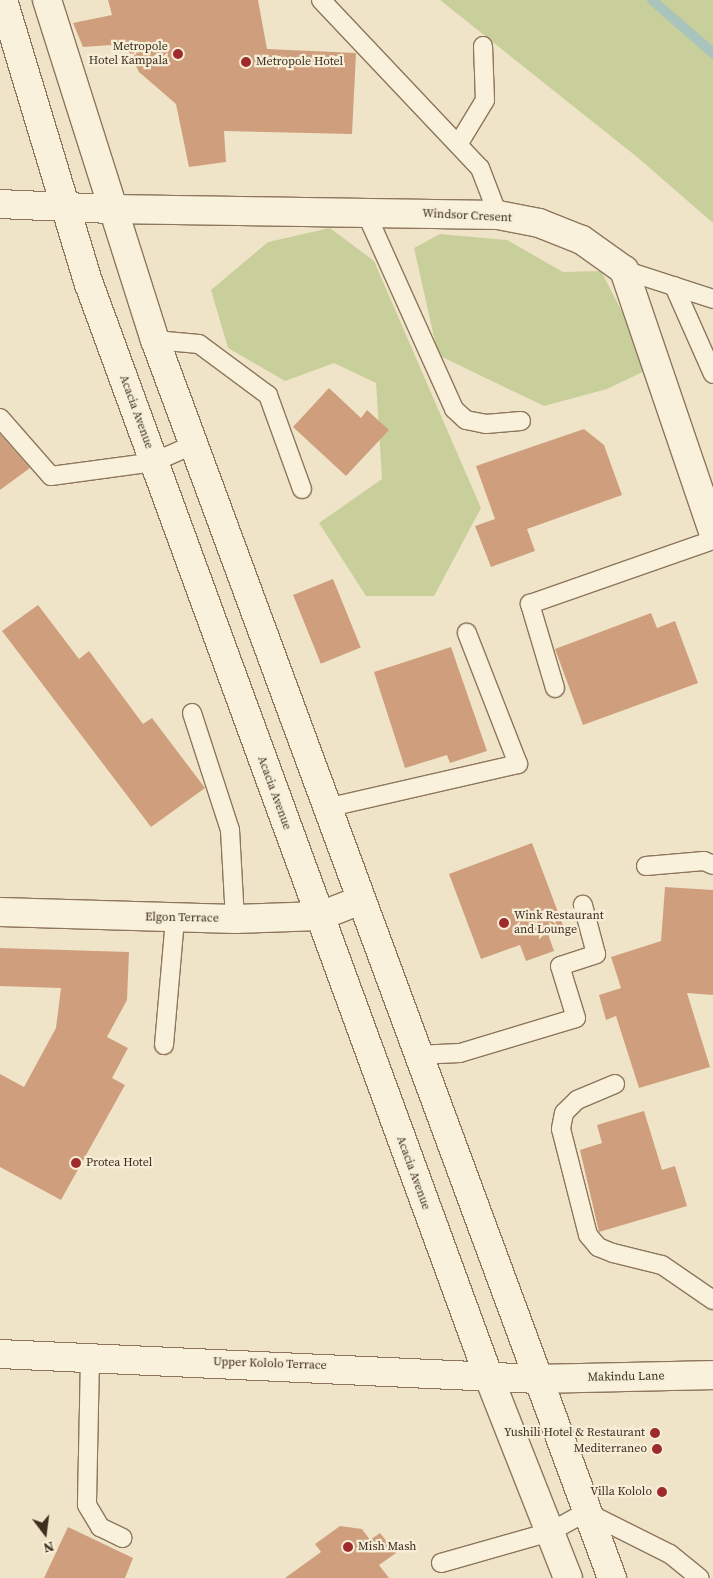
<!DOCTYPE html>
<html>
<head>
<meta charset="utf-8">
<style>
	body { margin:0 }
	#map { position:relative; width:713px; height:1578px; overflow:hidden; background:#f0e4c8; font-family:"Source Serif 4",serif }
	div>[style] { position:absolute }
	.green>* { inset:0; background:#c9cf9b }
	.stream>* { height:10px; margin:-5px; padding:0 5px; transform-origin:5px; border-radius:5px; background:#a9c4bc }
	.building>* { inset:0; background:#cf9f7d; transform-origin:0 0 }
	.roads { filter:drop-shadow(1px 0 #8d765c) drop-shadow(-1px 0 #8d765c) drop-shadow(0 1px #8d765c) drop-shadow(0 -1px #8d765c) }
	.lane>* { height:18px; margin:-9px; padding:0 9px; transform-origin:9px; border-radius:9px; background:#faf1dc }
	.street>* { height:28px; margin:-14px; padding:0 14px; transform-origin:14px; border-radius:14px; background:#faf1dc }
	.secondary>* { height:28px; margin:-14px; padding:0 14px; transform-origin:14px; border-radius:14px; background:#faf1dc }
	.dots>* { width:14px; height:14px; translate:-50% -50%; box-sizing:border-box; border:2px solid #f7eed8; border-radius:50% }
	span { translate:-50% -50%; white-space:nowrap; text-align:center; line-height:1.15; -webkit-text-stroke:4.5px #f7eed8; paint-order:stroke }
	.poi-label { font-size:12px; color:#3d2e20 }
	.right { translate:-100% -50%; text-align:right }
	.left { translate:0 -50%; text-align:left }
	.street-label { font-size:12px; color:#3d2e20 }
	.north { position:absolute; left:20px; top:1508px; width:50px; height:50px; -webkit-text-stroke:4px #f7eed8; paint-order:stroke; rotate:165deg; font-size:14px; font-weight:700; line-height:20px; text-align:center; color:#3d2e20 }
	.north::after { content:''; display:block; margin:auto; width:18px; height:22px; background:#3d2e20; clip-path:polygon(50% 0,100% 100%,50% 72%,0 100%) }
</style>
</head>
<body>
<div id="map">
	<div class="green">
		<i style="clip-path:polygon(440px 0,713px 0,713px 223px,637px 157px)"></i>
		<i style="clip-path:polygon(330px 228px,374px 261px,481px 508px,434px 596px,366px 596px,319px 523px,382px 479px,376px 383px,334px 363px,285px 381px,228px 348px,211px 290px,268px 242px)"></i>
		<i style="clip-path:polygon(440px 234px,507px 240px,563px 272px,601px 271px,651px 368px,607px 389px,544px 406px,438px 355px,414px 248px)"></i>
	</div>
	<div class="stream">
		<i style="left:652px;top:0;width:81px;rotate:41deg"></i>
	</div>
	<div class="building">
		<i style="clip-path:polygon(108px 0,258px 0,267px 49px,356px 53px,352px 134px,224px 131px,226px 162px,189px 167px,176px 104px,139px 72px,125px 44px,83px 47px,73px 23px,112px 15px)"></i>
		<i style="clip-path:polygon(329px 388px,361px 418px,367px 410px,389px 430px,346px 476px,293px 427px)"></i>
		<i style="clip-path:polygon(584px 429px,604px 445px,622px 495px,527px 529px,535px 551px,491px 567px,475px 526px,495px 519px,476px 466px)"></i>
		<i style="clip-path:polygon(0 434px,30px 468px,0 490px)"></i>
		<i style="left:333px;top:579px;width:74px;height:43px;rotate:68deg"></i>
		<i style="clip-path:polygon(38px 605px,79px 659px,89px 651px,143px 724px,152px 718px,205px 788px,151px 827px,2px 631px)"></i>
		<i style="clip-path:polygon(651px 613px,657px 628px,675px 621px,698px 683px,583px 725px,555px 649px)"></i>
		<i style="clip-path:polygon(451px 647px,487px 751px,450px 763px,447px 755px,405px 768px,374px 672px)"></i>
		<i style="clip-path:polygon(532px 843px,564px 928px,548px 934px,554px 951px,526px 961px,520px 945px,481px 959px,449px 874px)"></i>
		<i style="clip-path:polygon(665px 887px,713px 890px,713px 995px,687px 993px,710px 1067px,639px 1088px,616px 1016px,606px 1020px,599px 995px,621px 988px,611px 957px,661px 941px)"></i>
		<i style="clip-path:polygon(0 948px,129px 952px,127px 1000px,107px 1037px,128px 1048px,112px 1078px,125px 1085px,61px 1200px,0 1167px,0 1074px,24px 1087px,56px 1028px,61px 988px,0 986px)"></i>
		<i style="clip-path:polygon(644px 1111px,662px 1170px,675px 1166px,687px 1206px,599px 1232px,580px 1150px,602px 1143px,597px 1125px)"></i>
		<i style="clip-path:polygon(340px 1526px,362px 1529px,370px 1540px,380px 1533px,396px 1553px,379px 1565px,389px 1578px,285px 1578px,321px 1552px,315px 1544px)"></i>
		<i style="clip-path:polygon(68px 1527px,133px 1558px,125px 1578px,44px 1578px)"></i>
	</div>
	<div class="roads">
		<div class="lane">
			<i style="left:321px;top:0;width:231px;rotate:46.6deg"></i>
			<i style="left:480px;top:168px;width:50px;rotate:69deg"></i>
			<i style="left:459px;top:143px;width:50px;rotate:-58.8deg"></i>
			<i style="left:485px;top:100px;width:54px;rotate:-92.1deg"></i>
			<i style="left:366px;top:213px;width:215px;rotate:65.8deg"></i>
			<i style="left:454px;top:409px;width:16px;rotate:43deg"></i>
			<i style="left:466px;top:420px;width:20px;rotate:11deg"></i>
			<i style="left:486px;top:424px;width:35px;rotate:-5deg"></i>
			<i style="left:624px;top:270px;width:94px;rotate:18deg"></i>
			<i style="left:674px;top:286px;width:96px;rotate:66.1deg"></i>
			<i style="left:155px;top:340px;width:44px;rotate:5.2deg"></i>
			<i style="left:199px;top:344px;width:86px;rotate:36.5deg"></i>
			<i style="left:268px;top:395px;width:100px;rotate:70.1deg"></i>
			<i style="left:0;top:418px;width:77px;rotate:48.7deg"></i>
			<i style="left:51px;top:476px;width:104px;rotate:-7.7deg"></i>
			<i style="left:154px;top:462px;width:47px;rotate:-23.8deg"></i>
			<i style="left:555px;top:688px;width:88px;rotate:-106.6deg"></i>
			<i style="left:530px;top:604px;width:194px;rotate:-19.3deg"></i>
			<i style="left:192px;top:713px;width:123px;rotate:72deg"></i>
			<i style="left:230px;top:830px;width:89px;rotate:86.8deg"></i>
			<i style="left:326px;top:808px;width:197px;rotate:-12.9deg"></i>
			<i style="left:518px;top:764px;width:141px;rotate:-111.3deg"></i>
			<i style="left:646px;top:866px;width:58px;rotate:-4.9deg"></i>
			<i style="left:704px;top:861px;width:10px;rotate:24deg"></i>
			<i style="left:164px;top:1045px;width:127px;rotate:-85deg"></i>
			<i style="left:416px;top:1055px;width:44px;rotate:-2.6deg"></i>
			<i style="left:460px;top:1053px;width:121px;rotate:-16.8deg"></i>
			<i style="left:576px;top:1018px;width:54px;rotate:-107.1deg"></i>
			<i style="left:560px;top:966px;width:38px;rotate:-18deg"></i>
			<i style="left:596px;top:954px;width:51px;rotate:-104.9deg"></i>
			<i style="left:615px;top:1084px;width:41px;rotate:157.2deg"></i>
			<i style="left:577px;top:1100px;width:18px;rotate:135deg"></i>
			<i style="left:564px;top:1113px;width:16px;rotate:101deg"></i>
			<i style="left:561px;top:1129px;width:109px;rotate:75.7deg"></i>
			<i style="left:588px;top:1235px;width:16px;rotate:50deg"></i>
			<i style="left:598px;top:1247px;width:16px;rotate:22deg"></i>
			<i style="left:613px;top:1253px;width:50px;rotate:13.8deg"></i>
			<i style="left:662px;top:1265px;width:62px;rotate:34.5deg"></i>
			<i style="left:90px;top:1358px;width:147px;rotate:91.2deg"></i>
			<i style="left:87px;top:1505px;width:26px;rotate:59deg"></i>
			<i style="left:100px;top:1527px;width:25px;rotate:26deg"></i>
			<i style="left:441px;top:1563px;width:113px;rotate:-15.9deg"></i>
			<i style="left:550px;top:1532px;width:41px;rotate:-29.1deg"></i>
			<i style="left:586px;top:1512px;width:94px;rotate:26.6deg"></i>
			<i style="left:670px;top:1554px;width:38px;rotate:39deg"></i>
		</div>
		<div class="street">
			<i style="left:110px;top:209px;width:388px;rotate:0.9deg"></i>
			<i style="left:498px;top:215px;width:42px;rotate:11deg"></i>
			<i style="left:539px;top:223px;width:46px;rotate:21.6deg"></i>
			<i style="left:582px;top:240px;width:52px;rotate:35.5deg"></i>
			<i style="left:624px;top:270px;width:277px;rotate:71.2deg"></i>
			<i style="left:0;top:912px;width:235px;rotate:1.7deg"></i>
			<i style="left:235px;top:919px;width:85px;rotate:-2deg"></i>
			<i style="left:320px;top:916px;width:44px;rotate:-21.3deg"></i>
			<i style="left:539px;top:1379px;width:174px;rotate:-1.3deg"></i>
		</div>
		<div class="secondary">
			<i style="left:3px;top:0;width:297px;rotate:73.2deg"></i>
			<i style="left:89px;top:284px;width:1162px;rotate:69.91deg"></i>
			<i style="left:488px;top:1375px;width:218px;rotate:68.5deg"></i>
			<i style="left:47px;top:0;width:357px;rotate:72.4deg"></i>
			<i style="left:155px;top:340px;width:1320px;rotate:69.74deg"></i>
			<i style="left:0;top:204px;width:110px;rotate:2.6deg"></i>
			<i style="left:0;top:1354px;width:540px;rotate:2.66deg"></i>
		</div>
	</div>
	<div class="dots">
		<i style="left:178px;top:54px;background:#9e2a2b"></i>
		<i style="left:246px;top:62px;background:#9e2a2b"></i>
		<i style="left:504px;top:923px;background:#9e2a2b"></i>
		<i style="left:76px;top:1163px;background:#9e2a2b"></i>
		<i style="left:655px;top:1433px;background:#9e2a2b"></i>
		<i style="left:657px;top:1449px;background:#9e2a2b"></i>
		<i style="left:662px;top:1492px;background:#9e2a2b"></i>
		<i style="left:348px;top:1547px;background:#9e2a2b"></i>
	</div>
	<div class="poi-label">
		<span class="right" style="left:168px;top:54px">Metropole<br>Hotel Kampala</span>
		<span class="left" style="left:256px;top:62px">Metropole Hotel</span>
		<span class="left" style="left:514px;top:923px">Wink Restaurant<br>and Lounge</span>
		<span class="left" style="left:86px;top:1163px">Protea Hotel</span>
		<span class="right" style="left:645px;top:1433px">Yushili Hotel &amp; Restaurant</span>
		<span class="right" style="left:647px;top:1449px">Mediterraneo</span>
		<span class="right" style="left:652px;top:1492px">Villa Kololo</span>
		<span class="left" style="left:358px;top:1547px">Mish Mash</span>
	</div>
	<div class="street-label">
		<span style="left:467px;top:216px;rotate:3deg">Windsor Cresent</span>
		<span style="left:136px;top:412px;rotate:70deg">Acacia Avenue</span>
		<span style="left:274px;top:793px;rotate:70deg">Acacia Avenue</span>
		<span style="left:182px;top:918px;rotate:1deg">Elgon Terrace</span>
		<span style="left:413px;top:1173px;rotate:70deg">Acacia Avenue</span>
		<span style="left:270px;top:1364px;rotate:2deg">Upper Kololo Terrace</span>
		<span style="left:626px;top:1377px;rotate:-1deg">Makindu Lane</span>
	</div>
	<div class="north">N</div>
</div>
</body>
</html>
